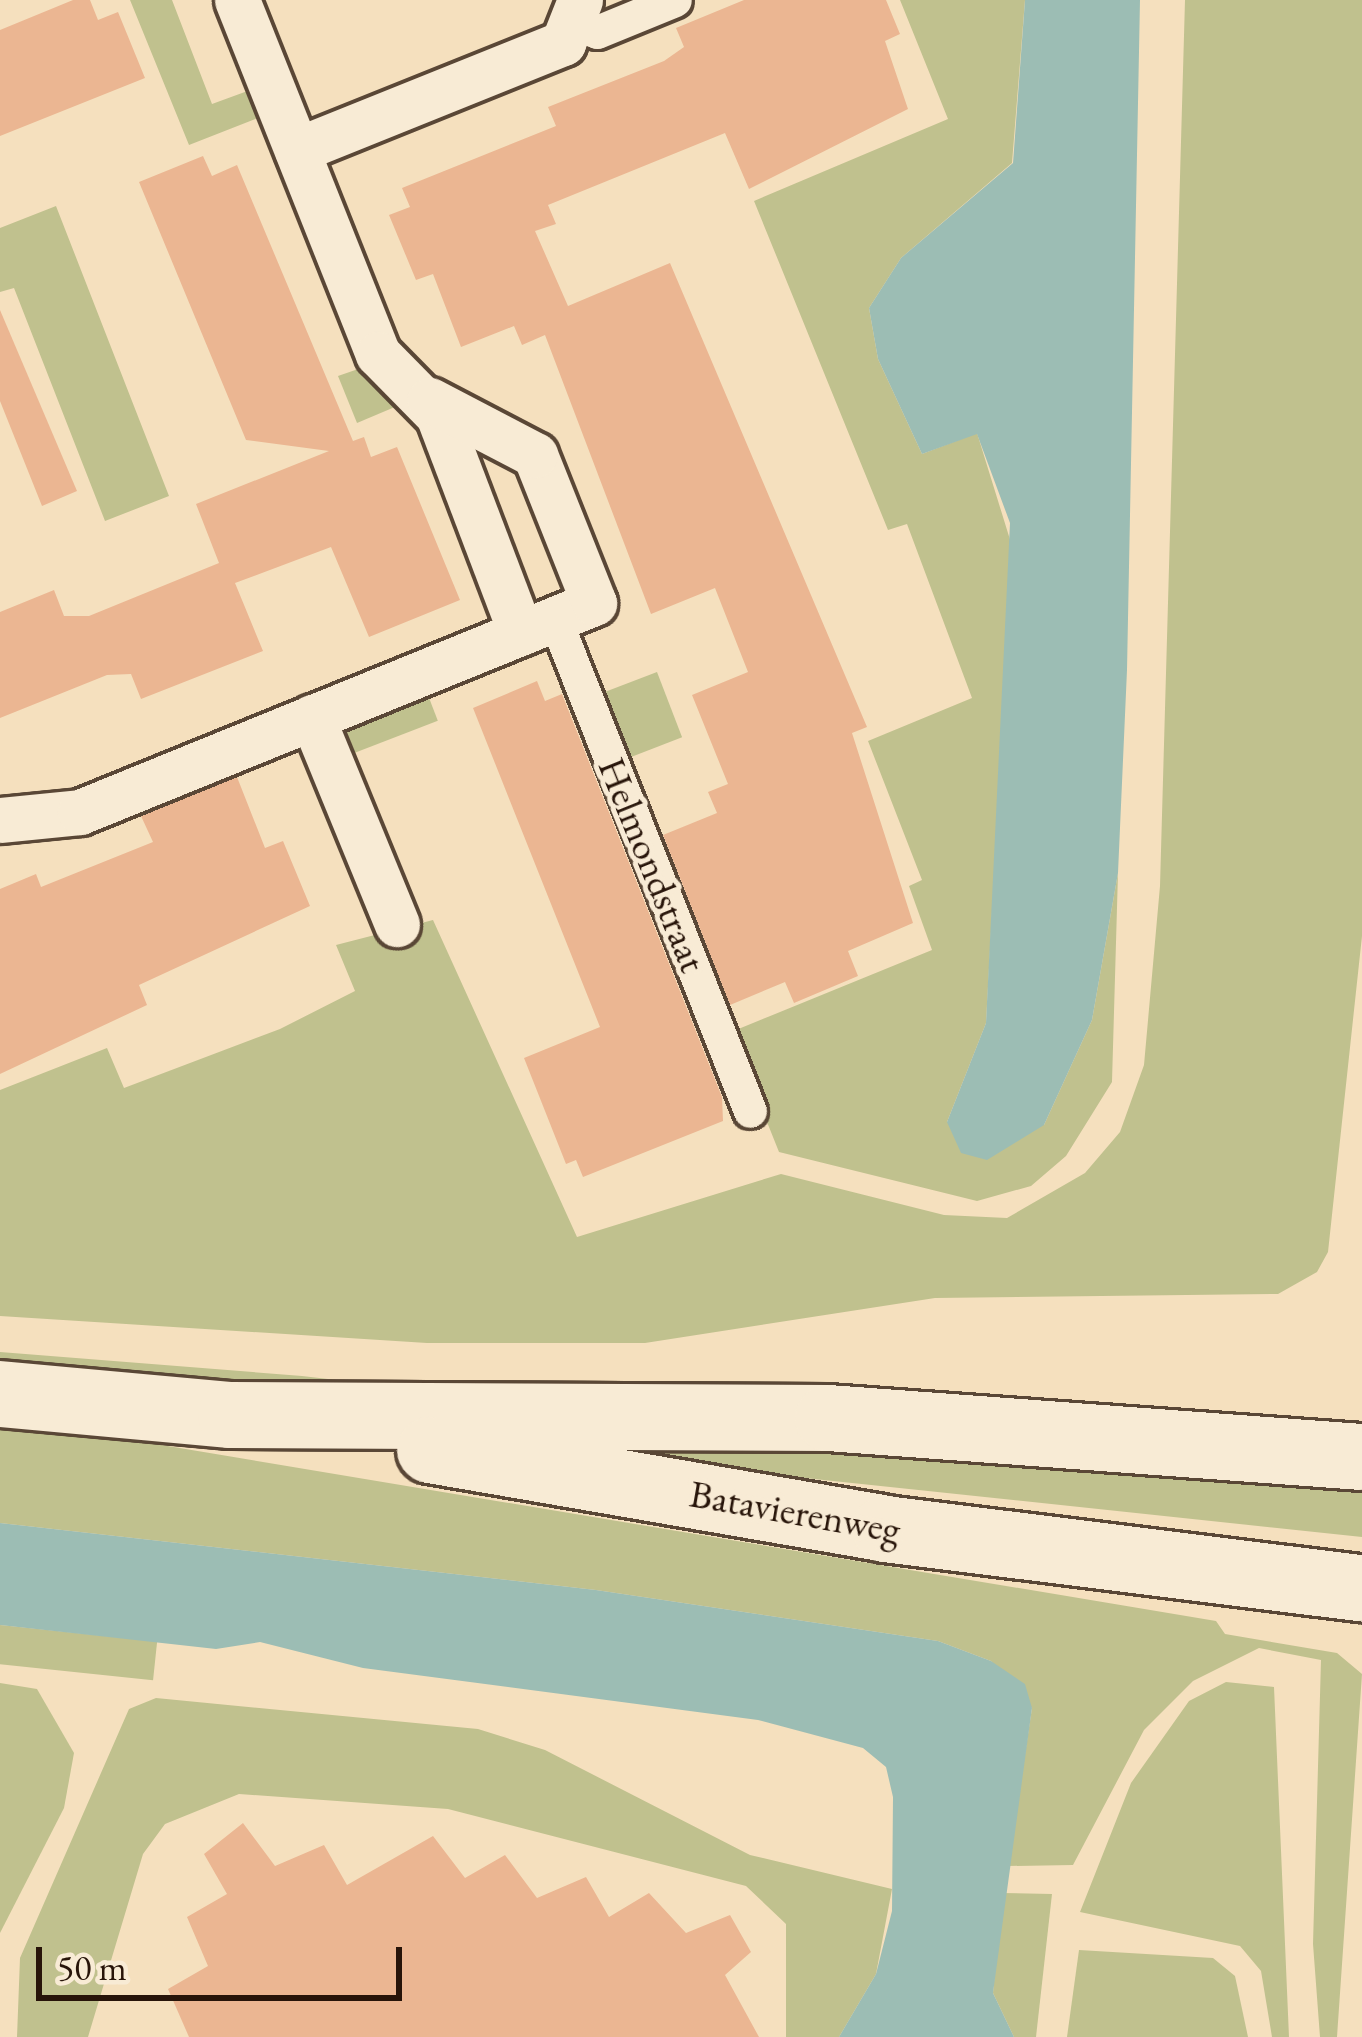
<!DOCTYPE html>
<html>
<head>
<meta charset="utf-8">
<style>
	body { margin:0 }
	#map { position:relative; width:1362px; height:2037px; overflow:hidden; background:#f5e0be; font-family:"EB Garamond",serif }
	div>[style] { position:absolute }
	.green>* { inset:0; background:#c0c18e; transform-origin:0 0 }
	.water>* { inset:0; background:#9cbdb4 }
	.building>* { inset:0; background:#ebb692 }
	.roads { filter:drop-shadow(3px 0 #5a4736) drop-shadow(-3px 0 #5a4736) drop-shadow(0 3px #5a4736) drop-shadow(0 -3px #5a4736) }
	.pedestrian>* { height:33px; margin:-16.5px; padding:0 16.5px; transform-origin:16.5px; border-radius:16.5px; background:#f8ebd5 }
	.minor>* { height:45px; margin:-22.5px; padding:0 22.5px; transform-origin:22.5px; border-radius:22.5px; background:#f8ebd5 }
	.secondary>* { height:66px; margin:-33px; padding:0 33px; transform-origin:33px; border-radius:33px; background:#f8ebd5 }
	span { translate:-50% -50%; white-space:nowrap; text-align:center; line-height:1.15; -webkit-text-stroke:10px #f8ebd5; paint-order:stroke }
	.street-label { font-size:39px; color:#271409 }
	.scale { position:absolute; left:36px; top:1947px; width:366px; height:54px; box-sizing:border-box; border:6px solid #271409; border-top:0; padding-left:15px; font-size:36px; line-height:42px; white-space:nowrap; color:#271409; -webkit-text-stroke:9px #f8ebd5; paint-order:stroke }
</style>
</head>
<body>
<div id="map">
	<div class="green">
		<i style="clip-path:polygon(130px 0,172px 0,212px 104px,253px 89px,263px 116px,189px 145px)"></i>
		<i style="clip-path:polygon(900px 0,1025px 0,1012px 163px,901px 258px,869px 308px,878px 359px,922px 454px,977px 433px,1012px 546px,986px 1023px,947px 1122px,1044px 1125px,1092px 1020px,1118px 873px,1112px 1082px,1066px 1156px,1031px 1186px,977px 1201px,779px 1152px,731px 1032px,932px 950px,909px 886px,922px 880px,868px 741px,972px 698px,907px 524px,888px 530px,754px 201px,948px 119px)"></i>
		<i style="clip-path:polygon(1185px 0,1362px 0,1362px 936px,1328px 1252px,1317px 1272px,1278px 1294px,935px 1298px,645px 1343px,427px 1343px,0 1316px,0 1090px,107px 1048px,124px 1088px,280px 1029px,355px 991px,336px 945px,433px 920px,577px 1237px,781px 1174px,944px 1215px,1007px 1218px,1085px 1173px,1120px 1132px,1144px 1065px,1160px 886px)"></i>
		<i style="clip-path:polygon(56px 206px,169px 496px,105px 521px,14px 288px,0 292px,0 228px)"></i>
		<i style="clip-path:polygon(364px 367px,409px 401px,357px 423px,338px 376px)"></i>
		<i style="left:657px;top:672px;width:70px;height:56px;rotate:69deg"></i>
		<i style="left:426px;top:690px;width:33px;height:93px;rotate:69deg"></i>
		<i style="clip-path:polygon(0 1352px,302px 1376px,458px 1394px,0 1365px)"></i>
		<i style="clip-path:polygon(0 1418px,1216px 1621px,1225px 1634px,1337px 1653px,1362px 1674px,1337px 2037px,1320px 2037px,1313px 1944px,1321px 1660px,1259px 1648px,1193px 1681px,1144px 1730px,1073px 1865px,1008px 1866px,1032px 1708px,991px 1661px,938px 1641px,596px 1590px,0 1523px)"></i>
		<i style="clip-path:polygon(659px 1433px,1362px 1489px,1362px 1537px,673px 1464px,660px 1457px)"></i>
		<i style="left:0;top:1625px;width:158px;height:39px;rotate:6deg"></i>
		<i style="clip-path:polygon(1226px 1682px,1274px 1687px,1289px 2037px,1272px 2037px,1261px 1971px,1240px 1946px,1080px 1912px,1131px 1783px,1189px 1701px)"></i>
		<i style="clip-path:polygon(0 1683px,37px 1689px,74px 1753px,64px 1808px,0 1933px)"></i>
		<i style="clip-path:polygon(156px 1698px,478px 1729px,545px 1750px,750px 1855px,892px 1889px,876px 1974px,839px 2037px,786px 2037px,786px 1924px,746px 1886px,448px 1809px,239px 1794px,165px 1824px,143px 1854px,88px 2037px,17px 2037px,20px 1958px,129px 1709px)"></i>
		<i style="clip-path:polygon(1002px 1893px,1052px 1894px,1036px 2037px,1014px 2037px,993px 1993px)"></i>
		<i style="clip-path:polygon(1079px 1950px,1213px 1958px,1235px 1976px,1248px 2037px,1067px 2037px)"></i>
	</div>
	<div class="water">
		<i style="clip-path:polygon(1025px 0,1140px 0,1127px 670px,1118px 873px,1092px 1020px,1044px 1125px,987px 1160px,961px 1153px,947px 1122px,986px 1023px,1010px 523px,977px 434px,922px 454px,878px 359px,869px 308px,901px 258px,1013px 163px)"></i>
		<i style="clip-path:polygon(0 1523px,596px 1590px,938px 1641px,991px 1661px,1025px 1684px,1032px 1708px,993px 1993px,1014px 2037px,839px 2037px,876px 1974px,892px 1911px,893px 1797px,886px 1767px,863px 1748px,758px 1720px,363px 1668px,260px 1642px,216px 1649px,0 1625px)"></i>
	</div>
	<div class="building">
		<i style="clip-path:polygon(73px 0,90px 0,98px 20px,118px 12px,145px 78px,0 136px,0 30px)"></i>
		<i style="clip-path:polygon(744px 0,886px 0,900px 34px,885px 41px,908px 109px,749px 189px,725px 133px,548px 205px,556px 224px,535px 231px,568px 306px,670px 263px,867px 727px,852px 733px,913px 923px,848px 951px,858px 976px,794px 1003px,785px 982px,730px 1005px,663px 835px,717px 813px,708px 792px,728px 784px,692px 695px,748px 672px,715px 588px,651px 614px,545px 335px,522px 345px,514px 326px,461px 347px,433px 274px,416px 280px,389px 215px,410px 207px,402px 188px,556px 126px,548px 107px,664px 61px,684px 47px,676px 28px)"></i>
		<i style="clip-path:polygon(203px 156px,212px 176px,237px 165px,353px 441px,364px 437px,371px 457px,397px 447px,460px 600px,369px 637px,331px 547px,235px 583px,263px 651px,141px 699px,131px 674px,107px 675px,0 718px,0 612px,54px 590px,64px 616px,89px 616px,219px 563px,196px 504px,329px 451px,246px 440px,139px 182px)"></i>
		<i style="clip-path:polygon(0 310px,77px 491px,42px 506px,0 401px)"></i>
		<i style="clip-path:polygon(537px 681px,545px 701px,562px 694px,722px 1097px,723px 1121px,583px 1177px,576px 1160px,566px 1164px,524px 1058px,600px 1027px,473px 708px)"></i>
		<i style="clip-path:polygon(237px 777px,265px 848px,283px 841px,310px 906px,139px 985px,147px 1005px,0 1074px,0 889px,36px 874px,41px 887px,153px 842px,141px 816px)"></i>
		<i style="clip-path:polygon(243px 1823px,275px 1866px,324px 1845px,347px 1885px,433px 1836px,465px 1878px,505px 1855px,537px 1898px,586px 1877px,609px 1917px,649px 1893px,686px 1933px,730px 1915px,751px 1952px,725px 1975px,759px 2037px,189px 2037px,168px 1989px,208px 1966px,187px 1917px,227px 1894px,204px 1854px)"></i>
	</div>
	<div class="roads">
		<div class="pedestrian">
			<i style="left:578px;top:25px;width:20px;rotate:20deg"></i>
			<i style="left:597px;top:32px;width:84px;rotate:-22.3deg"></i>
			<i style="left:555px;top:619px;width:529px;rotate:68.38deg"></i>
		</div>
		<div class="minor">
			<i style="left:237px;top:0;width:381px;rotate:68.3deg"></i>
			<i style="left:378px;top:354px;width:86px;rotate:45.5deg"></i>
			<i style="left:438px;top:415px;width:233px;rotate:69.2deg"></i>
			<i style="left:297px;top:150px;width:287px;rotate:-21.9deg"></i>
			<i style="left:563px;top:43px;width:46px;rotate:-68.4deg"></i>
			<i style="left:312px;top:717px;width:224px;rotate:67.7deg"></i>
			<i style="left:0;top:820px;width:80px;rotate:-5.7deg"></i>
			<i style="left:80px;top:812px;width:555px;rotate:-22.13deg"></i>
			<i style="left:594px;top:603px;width:159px;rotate:-111.7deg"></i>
			<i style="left:535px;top:455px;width:119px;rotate:-152.4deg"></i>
		</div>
		<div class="secondary">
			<i style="left:0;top:1394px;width:232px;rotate:5.2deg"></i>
			<i style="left:231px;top:1415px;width:597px;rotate:0.29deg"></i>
			<i style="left:828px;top:1418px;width:535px;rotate:4.18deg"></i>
			<i style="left:430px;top:1450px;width:462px;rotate:9.8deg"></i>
			<i style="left:885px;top:1529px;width:481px;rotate:7.1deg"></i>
		</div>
	</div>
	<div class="street-label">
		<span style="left:652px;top:865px;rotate:68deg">Helmondstraat</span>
		<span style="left:795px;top:1512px;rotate:10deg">Batavierenweg</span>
	</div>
	<div class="scale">50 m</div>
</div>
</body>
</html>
